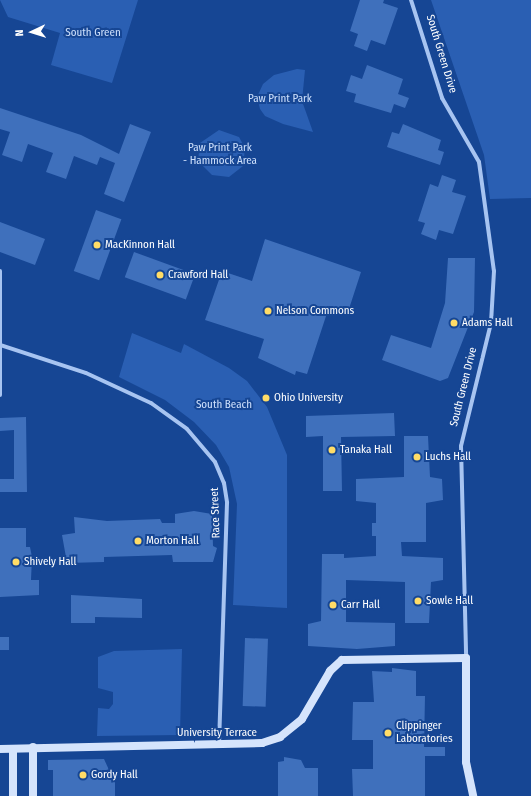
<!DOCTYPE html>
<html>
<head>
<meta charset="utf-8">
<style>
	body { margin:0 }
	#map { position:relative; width:531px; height:796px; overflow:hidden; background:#164694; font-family:"Fira Sans Condensed",sans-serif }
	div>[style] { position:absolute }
	.green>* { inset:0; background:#2a5fb3 }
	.building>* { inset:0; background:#3f70bc; transform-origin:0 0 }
	.street>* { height:4px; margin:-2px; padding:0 2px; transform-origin:2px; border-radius:2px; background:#a7c4f1 }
	.secondary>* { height:8px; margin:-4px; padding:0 4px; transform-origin:4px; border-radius:4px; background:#d5e4fc }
	.dots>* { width:11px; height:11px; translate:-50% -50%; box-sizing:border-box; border:2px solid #164694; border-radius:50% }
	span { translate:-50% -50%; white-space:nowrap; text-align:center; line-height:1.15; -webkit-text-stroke:4px #164694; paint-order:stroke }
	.park-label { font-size:11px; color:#cee0fc }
	.street-label { font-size:11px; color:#fff }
	.poi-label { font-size:11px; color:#fff }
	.left { translate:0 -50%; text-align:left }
	.north { position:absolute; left:12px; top:12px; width:40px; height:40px; -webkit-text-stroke:3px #164694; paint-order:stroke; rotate:266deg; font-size:11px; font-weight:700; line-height:16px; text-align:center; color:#fff }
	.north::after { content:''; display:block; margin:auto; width:14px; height:18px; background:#fff; clip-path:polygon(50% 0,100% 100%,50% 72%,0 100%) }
</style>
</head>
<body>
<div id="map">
	<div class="green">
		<i style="clip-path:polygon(0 0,138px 0,112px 83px,51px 65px,60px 33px,8px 17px)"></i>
		<i style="clip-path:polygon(431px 0,531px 0,531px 198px,490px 199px,484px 155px)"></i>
		<i style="clip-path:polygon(297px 69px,305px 70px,302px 101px,313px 132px,283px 124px,265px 116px,260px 109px,257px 97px,263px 84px,274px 75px)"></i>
		<i style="clip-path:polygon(219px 130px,239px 137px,245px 148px,243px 166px,229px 177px,212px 175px,198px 161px,200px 143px)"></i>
		<i style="clip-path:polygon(132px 333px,181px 353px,184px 344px,229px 368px,247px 381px,267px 407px,287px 455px,287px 608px,233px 605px,237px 504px,229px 467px,216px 445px,194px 422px,165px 400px,119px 377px)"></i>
		<i style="clip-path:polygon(182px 649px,180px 735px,97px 736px,98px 708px,109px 709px,113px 704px,113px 692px,98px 688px,98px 657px,114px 651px)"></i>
	</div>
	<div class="building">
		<i style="clip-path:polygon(360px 0,384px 0,383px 3px,398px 8px,385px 45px,371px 40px,367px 51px,354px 46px,358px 34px,350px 31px)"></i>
		<i style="clip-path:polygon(367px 65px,403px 79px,398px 94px,409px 98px,405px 108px,394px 104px,391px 113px,354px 102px,356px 94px,346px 91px,351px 75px,362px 79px)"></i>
		<i style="clip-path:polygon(0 108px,81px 135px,119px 154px,130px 124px,151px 132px,124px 202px,104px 194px,115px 163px,100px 157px,97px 165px,74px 156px,66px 179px,46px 172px,53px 153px,28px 144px,22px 162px,2px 155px,10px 132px,0 129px)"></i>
		<i style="clip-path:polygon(403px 124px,441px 140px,438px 150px,444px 152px,440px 165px,387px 147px,392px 132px,399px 134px)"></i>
		<i style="clip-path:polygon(442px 175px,456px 180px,452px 192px,466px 196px,453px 234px,439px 230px,436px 240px,421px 234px,425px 223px,418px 221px,430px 184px,438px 187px)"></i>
		<i style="left:96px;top:210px;width:27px;height:65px;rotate:20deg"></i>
		<i style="clip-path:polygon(0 222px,45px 239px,35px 265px,0 252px)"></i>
		<i style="clip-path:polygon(265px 239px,361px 272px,347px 315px,329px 307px,307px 374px,296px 371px,295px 375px,258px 358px,264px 339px,205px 320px,222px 271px,252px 281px)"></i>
		<i style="left:134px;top:252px;width:65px;height:27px;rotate:20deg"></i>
		<i style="clip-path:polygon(448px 258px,475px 258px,474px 312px,448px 378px,440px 381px,382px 360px,391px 335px,431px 348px,445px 303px)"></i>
		<i style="clip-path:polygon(394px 413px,395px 436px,341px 437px,342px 491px,323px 491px,323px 436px,306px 437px,306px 416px)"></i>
		<i style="clip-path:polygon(26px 417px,27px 492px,0 492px,0 479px,14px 479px,14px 430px,0 431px,0 418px)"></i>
		<i style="clip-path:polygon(404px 436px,428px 436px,430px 477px,442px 479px,443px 500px,426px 503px,426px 542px,401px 542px,402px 556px,443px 558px,443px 580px,431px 582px,429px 623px,405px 623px,405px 582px,346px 580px,346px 622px,395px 623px,395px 646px,357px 649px,308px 646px,308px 624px,321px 621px,322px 554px,344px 554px,344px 558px,376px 556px,376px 536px,372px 536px,372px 523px,376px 523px,376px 503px,356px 501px,356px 479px,404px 477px)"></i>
		<i style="clip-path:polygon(194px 511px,212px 514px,213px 546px,217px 548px,213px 562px,173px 562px,172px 555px,104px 557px,104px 562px,67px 563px,62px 535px,75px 533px,74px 517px,107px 521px,160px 519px,162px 523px,175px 523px,175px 514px)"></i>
		<i style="clip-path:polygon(0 528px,26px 528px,26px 547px,30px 547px,32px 557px,31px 580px,39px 580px,39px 595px,0 597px)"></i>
		<i style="clip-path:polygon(71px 595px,142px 599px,142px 618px,95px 617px,95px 623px,71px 623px)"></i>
		<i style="left:0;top:637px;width:9px;height:13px"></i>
		<i style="left:245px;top:638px;width:23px;height:68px;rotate:2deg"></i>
		<i style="clip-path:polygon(392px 668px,416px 671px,416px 696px,425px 696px,424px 747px,445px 747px,445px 756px,425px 756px,425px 796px,353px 796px,352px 769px,373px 769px,373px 740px,352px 740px,353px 702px,374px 702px,372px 671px,392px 672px)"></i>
		<i style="clip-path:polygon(284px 757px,301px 760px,305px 768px,318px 768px,318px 796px,278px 796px,278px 762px,284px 761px)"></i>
		<i style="clip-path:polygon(104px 759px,115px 783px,115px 796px,53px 796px,53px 770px,48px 770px,48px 760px)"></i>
	</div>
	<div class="street">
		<i style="left:411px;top:0;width:103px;rotate:72.4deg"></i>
		<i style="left:442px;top:98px;width:74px;rotate:60deg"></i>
		<i style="left:479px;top:162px;width:110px;rotate:82.2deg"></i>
		<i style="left:494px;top:271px;width:52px;rotate:93.3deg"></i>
		<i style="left:491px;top:323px;width:127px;rotate:103.7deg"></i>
		<i style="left:461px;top:446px;width:212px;rotate:88.6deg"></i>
		<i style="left:0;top:271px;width:124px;rotate:90deg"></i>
		<i style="left:0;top:345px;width:90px;rotate:18deg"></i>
		<i style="left:86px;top:373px;width:72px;rotate:24.8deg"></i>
		<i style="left:151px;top:403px;width:44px;rotate:35.8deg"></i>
		<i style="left:187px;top:429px;width:43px;rotate:49.7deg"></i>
		<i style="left:215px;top:462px;width:23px;rotate:67deg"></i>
		<i style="left:224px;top:483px;width:20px;rotate:81deg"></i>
		<i style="left:227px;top:503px;width:240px;rotate:91.9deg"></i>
	</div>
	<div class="secondary">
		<i style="left:0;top:749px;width:262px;rotate:-1.3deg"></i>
		<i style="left:262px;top:743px;width:19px;rotate:-18deg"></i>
		<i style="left:280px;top:737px;width:28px;rotate:-39deg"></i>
		<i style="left:302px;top:719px;width:56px;rotate:-59.7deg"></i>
		<i style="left:330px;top:671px;width:16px;rotate:-43deg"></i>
		<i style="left:342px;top:660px;width:124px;rotate:-0.9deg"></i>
		<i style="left:466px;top:658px;width:104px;rotate:90deg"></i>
		<i style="left:466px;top:762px;width:35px;rotate:78deg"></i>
		<i style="left:13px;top:749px;width:47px;rotate:90deg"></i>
		<i style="left:33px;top:796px;width:49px;rotate:-90deg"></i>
	</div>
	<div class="dots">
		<i style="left:97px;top:245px;background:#ffdc67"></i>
		<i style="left:160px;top:275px;background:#ffdc67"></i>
		<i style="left:268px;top:311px;background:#ffdc67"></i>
		<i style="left:454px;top:323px;background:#ffdc67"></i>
		<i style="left:266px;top:398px;background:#ffdc67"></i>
		<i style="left:332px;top:450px;background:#ffdc67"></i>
		<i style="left:417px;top:457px;background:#ffdc67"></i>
		<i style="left:138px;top:541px;background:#ffdc67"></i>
		<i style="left:16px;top:562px;background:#ffdc67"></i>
		<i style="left:418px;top:601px;background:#ffdc67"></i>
		<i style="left:333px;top:605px;background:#ffdc67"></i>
		<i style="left:388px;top:733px;background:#ffdc67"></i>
		<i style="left:83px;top:775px;background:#ffdc67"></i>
	</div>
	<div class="park-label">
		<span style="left:93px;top:33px">South Green</span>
		<span style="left:280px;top:99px">Paw Print Park</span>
		<span style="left:220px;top:155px">Paw Print Park<br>- Hammock Area</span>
		<span style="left:224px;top:405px">South Beach</span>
	</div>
	<div class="street-label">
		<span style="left:441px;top:54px;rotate:73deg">South Green Drive</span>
		<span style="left:464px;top:387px;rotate:-76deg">South Green Drive</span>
		<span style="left:216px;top:513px;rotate:-92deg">Race Street</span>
		<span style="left:217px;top:733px">University Terrace</span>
	</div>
	<div class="poi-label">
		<span class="left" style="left:105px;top:245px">MacKinnon Hall</span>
		<span class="left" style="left:168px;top:275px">Crawford Hall</span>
		<span class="left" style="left:276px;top:311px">Nelson Commons</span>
		<span class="left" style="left:462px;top:323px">Adams Hall</span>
		<span class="left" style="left:274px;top:398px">Ohio University</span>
		<span class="left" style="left:340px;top:450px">Tanaka Hall</span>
		<span class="left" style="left:425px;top:457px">Luchs Hall</span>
		<span class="left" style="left:146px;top:541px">Morton Hall</span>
		<span class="left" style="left:24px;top:562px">Shively Hall</span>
		<span class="left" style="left:426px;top:601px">Sowle Hall</span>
		<span class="left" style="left:341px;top:605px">Carr Hall</span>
		<span class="left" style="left:396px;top:733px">Clippinger<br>Laboratories</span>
		<span class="left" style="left:91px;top:775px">Gordy Hall</span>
	</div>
	<div class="north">N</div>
</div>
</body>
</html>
